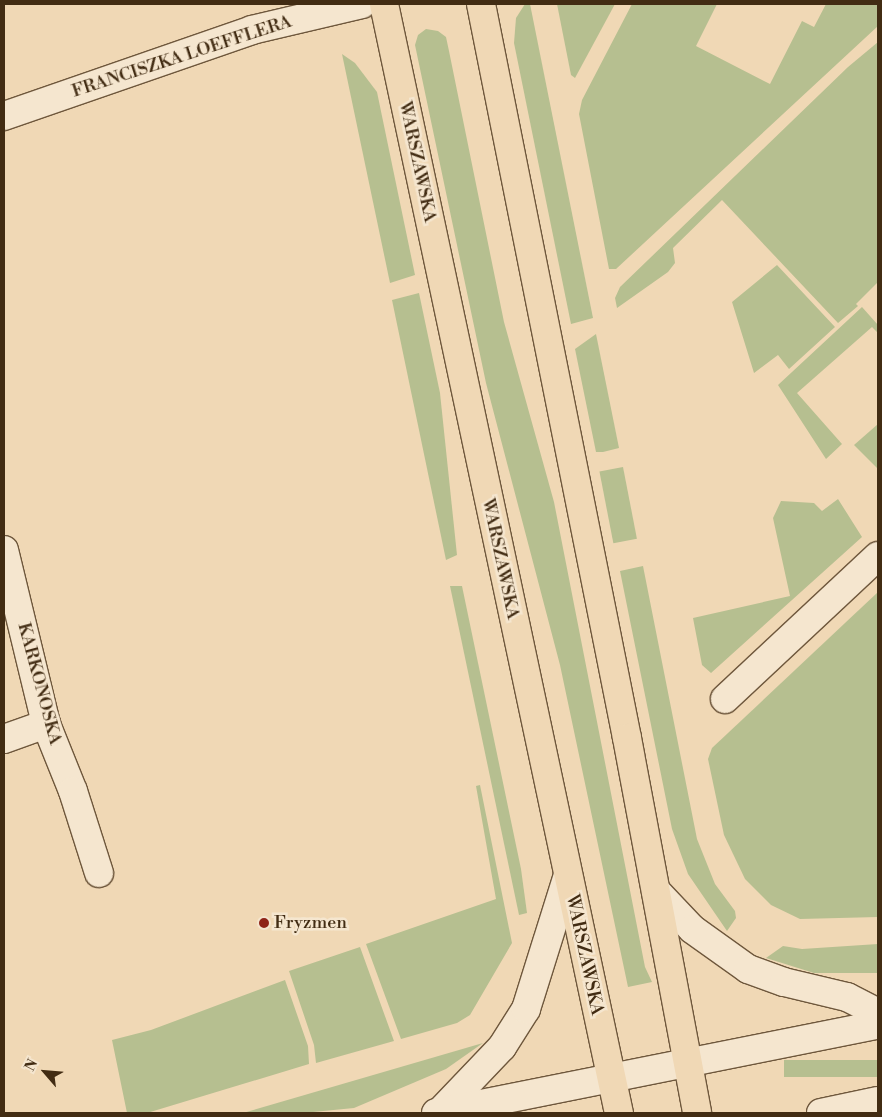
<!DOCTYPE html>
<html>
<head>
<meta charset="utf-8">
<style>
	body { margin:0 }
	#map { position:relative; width:882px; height:1117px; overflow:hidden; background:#f0d8b5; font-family:"Libre Bodoni",serif }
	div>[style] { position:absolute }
	.green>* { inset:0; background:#b6bf90; transform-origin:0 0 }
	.roads { filter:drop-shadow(1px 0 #6e573c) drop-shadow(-1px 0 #6e573c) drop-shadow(0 1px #6e573c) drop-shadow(0 -1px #6e573c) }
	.minor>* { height:28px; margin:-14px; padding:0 14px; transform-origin:14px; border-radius:14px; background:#f5e6cf }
	.major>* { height:28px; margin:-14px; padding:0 14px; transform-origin:14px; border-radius:14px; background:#f0d8b5 }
	.dots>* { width:14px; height:14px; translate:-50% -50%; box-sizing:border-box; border:2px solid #f5e6cf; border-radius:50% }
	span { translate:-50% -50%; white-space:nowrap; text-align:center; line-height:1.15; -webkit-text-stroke:5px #f5e6cf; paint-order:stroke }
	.street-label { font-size:18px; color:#422c13 }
	.poi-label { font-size:18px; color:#422c13 }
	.left { translate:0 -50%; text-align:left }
	.frame { position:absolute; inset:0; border:5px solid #422c13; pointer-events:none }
	.north { position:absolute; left:20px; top:1047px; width:50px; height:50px; -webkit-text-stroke:4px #f5e6cf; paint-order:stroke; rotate:297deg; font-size:14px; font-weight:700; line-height:20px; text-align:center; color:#422c13 }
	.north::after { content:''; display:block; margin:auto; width:18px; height:22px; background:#422c13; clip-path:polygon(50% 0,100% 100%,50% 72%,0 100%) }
</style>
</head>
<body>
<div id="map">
	<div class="green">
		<i style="clip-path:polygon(525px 4px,530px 4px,593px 318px,571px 324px,514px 43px,516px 18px)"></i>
		<i style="clip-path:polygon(557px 4px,615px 4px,575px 78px,571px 75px)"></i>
		<i style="clip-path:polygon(632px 4px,717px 4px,696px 46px,770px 84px,802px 21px,814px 27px,826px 4px,878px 4px,878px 26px,616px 269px,609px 269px,579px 114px,582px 100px)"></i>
		<i style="clip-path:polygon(426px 29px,438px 31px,446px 37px,449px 51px,504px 322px,554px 502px,645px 967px,652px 982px,628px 987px,560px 665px,486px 383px,415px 45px,418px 35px)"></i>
		<i style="clip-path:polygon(878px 42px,878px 282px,856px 304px,858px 306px,838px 323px,722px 200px,673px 248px,675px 263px,668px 272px,617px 308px,615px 298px,620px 287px,848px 67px)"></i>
		<i style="clip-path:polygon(342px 54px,355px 63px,377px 92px,415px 275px,390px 283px)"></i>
		<i style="clip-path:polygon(777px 265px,835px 327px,789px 369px,778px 355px,754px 373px,732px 302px)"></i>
		<i style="clip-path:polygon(419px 293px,440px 393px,457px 555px,446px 560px,392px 300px)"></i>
		<i style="clip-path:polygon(862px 307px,878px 325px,878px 333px,872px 327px,797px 393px,842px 444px,826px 459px,778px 385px)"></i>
		<i style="clip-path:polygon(596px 334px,619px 448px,603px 452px,596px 452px,575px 349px)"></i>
		<i style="clip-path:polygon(878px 424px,878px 469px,854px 445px)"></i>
		<i style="left:623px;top:467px;width:73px;height:24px;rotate:79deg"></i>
		<i style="clip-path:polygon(838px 499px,862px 537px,711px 673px,702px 665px,693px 618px,790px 596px,773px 518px,781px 501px,814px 503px,822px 511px)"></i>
		<i style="clip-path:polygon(643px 566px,697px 839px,715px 884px,735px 911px,736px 918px,727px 931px,688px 874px,672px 829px,620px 571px)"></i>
		<i style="clip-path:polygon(450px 586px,462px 586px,521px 869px,527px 913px,519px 915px)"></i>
		<i style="clip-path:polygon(878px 592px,878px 917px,800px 919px,771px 905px,745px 879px,724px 835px,708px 759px,712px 748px)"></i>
		<i style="clip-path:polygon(480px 785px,512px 943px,470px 1015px,457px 1023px,401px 1039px,366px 944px,496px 899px,476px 786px)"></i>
		<i style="clip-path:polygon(878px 944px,878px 973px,814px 973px,766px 958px,783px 946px,802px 949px)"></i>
		<i style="clip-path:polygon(360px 947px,394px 1041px,316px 1063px,314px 1045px,289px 971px)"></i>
		<i style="clip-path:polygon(285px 980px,308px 1046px,309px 1064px,147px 1113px,127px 1113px,112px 1040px,151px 1030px)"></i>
		<i style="clip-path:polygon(483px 1043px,446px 1069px,354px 1108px,303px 1113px,243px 1113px)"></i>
		<i style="left:878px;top:1060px;width:17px;height:94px;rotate:90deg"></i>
	</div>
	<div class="roads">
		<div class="minor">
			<i style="left:4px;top:116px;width:262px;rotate:-19.1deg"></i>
			<i style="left:252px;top:30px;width:113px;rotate:-13.3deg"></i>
			<i style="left:4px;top:550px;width:179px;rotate:76.4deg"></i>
			<i style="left:46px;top:724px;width:72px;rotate:68.1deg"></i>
			<i style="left:73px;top:791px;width:86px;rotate:72.4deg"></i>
			<i style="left:725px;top:699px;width:209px;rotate:-43.1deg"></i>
			<i style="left:4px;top:739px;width:45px;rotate:-19.7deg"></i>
			<i style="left:656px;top:891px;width:52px;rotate:46.5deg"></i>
			<i style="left:692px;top:929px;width:69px;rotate:35.5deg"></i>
			<i style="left:748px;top:969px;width:38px;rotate:20deg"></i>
			<i style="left:784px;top:982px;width:65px;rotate:13.4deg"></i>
			<i style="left:847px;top:997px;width:35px;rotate:27deg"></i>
			<i style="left:440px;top:1112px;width:90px;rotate:-46.4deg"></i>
			<i style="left:502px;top:1047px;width:45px;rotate:-57.7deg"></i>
			<i style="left:526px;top:1009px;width:137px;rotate:-72.6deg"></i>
			<i style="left:436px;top:1113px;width:451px;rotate:-11.3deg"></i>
			<i style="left:821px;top:1113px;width:58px;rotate:-11.9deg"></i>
		</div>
		<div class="major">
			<i style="left:384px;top:4px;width:1134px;rotate:78.04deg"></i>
			<i style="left:481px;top:4px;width:748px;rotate:78.75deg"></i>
			<i style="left:627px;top:738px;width:381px;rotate:79.4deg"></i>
		</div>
	</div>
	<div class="dots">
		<i style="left:264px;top:923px;background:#8f2418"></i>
	</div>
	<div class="street-label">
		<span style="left:182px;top:57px;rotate:-18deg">FRANCISZKA LOEFFLERA</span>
		<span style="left:417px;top:162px;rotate:78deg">WARSZAWSKA</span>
		<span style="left:500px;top:559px;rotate:78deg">WARSZAWSKA</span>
		<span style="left:39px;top:684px;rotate:75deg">KARKONOSKA</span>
		<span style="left:584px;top:955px;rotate:78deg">WARSZAWSKA</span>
	</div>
	<div class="poi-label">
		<span class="left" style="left:274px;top:923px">Fryzmen</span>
	</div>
	<div class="frame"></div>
	<div class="north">N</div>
</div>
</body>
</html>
